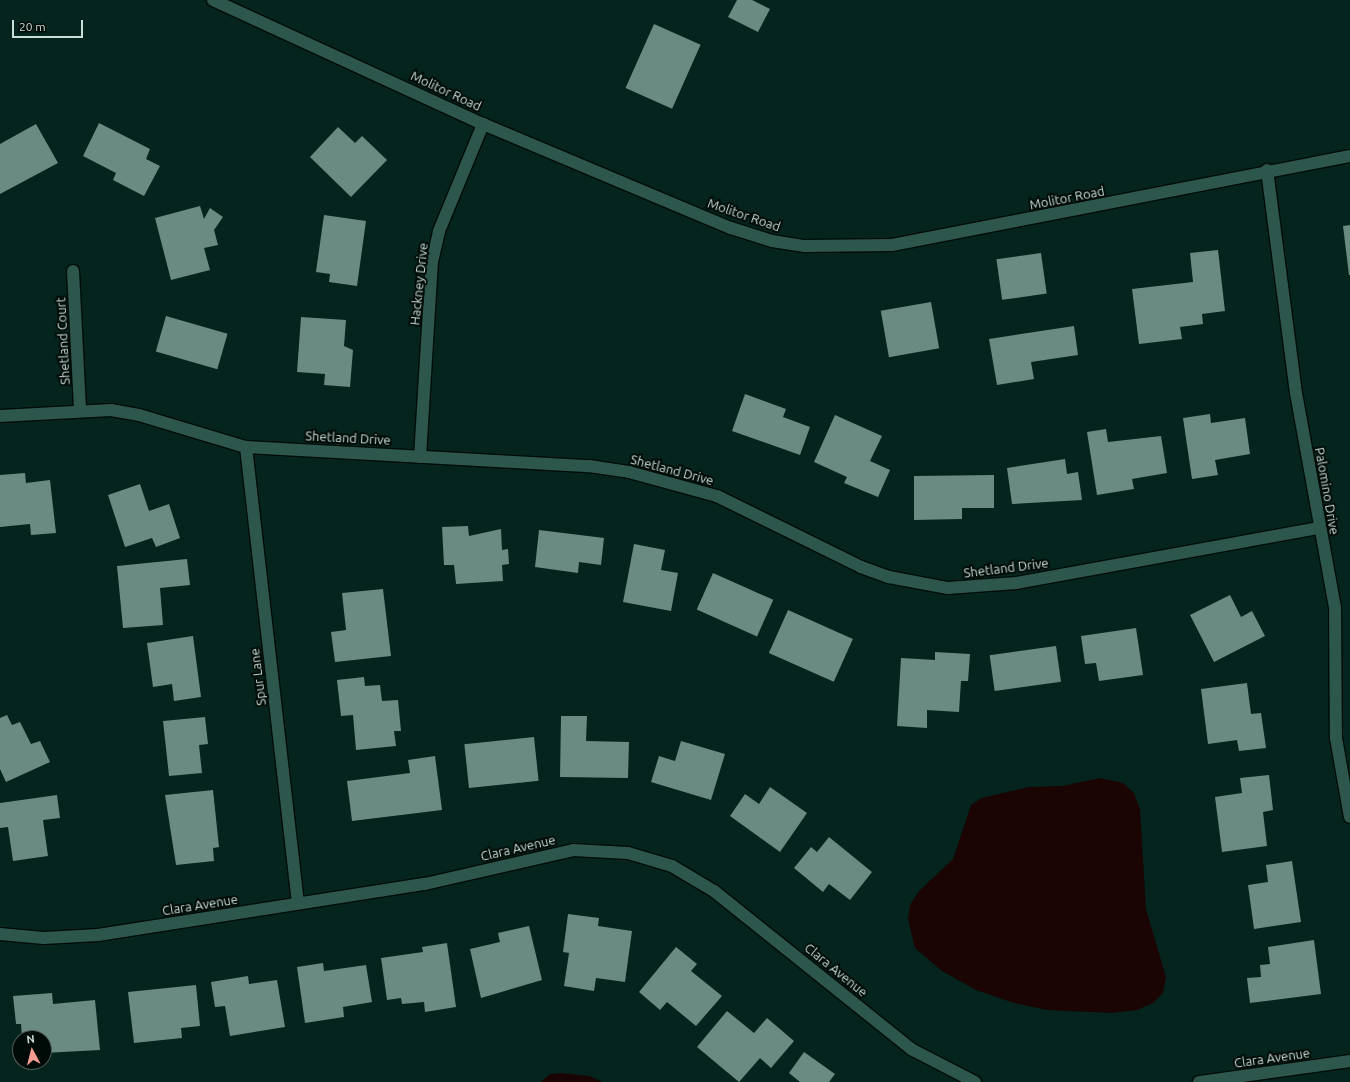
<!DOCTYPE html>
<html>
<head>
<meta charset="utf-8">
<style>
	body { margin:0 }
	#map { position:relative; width:1350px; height:1082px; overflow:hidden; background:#04241d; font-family:Ubuntu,sans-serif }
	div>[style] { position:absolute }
	.water>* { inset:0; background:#1a0504 }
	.building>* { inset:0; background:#6a8b82; transform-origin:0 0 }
	.roads { filter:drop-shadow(1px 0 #000c07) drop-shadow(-1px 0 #000c07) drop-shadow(0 1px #000c07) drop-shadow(0 -1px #000c07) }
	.minor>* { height:12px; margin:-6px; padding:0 6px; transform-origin:6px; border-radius:6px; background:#2d564c }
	span { translate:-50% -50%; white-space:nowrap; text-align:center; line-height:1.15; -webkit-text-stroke:4px #000b07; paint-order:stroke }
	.street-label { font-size:13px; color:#c9ded8 }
	.north { position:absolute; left:12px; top:1030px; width:40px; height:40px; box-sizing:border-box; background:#000b07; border:1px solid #505f5b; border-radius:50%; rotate:353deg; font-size:11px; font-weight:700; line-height:16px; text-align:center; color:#c9ded8 }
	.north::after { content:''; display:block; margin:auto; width:14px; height:18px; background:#f59c92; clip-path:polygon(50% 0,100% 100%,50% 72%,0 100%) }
	.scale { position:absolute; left:12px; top:20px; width:71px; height:18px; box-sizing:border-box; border:2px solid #c9ded8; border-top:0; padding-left:5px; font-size:12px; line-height:14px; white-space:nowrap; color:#c9ded8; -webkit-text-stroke:3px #000b07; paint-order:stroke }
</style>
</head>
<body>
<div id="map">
	<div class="water">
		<i style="clip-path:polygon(1100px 778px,1123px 783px,1134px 793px,1140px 809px,1146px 909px,1166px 977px,1163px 993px,1153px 1003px,1137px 1010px,1112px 1013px,1048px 1010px,1014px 1003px,976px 990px,942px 971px,915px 948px,908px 919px,910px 905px,919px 891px,953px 859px,971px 805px,982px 798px,1029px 787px,1063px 786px)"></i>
		<i style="clip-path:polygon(561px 1073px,589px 1076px,602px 1082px,541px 1082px,550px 1074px)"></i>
	</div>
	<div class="building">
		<i style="clip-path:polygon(737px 0,752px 0,770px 9px,758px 32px,728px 17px)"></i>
		<i style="left:654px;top:24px;width:51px;height:70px;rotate:24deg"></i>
		<i style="clip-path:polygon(99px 123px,150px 149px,146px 159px,160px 166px,144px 196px,113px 180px,116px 173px,83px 156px)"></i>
		<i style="clip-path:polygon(36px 124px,58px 163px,0 194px,0 144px)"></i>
		<i style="clip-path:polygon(338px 127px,355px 143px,362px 136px,387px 160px,351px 197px,310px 157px)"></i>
		<i style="clip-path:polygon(200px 206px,204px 219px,210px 208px,223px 217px,214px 230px,218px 245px,204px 248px,210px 270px,171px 280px,155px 218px)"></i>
		<i style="clip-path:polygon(324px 215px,366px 221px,357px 286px,329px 282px,330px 274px,316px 272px)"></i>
		<i style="clip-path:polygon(1350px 225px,1350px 275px,1349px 275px,1343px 226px)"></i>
		<i style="clip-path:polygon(1218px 250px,1225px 311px,1202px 314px,1203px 324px,1180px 327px,1182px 339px,1139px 344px,1132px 289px,1193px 282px,1190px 253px)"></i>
		<i style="left:1041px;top:253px;width:41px;height:45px;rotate:82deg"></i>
		<i style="left:931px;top:302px;width:47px;height:51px;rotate:80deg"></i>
		<i style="left:166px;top:316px;width:64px;height:37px;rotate:16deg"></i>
		<i style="clip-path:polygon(301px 317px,346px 320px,344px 346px,353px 350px,350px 387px,324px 385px,325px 374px,297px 372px)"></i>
		<i style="clip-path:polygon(1074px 326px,1078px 355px,1031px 362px,1034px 379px,997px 385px,989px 339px)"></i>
		<i style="clip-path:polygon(745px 394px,786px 409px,783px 417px,810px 427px,800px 455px,732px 431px)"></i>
		<i style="clip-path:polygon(1210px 414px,1211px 423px,1245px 418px,1250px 454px,1215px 460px,1218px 475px,1192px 479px,1183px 418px)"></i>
		<i style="clip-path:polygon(835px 415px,882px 436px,870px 461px,890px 470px,878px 497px,844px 483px,847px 477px,814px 462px)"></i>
		<i style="clip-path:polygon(1106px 429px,1108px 442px,1161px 436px,1167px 473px,1132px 479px,1134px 489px,1097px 495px,1087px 432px)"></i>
		<i style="clip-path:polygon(1065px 459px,1067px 474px,1078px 472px,1082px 500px,1012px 504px,1007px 468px)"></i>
		<i style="clip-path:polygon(25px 473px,26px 483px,50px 480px,56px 533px,31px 535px,30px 524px,0 527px,0 475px)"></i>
		<i style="clip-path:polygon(994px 475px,994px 508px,962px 508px,962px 519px,914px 520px,914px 476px)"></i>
		<i style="clip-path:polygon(140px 484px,149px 511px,169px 504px,180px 538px,156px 547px,152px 538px,125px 547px,108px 495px)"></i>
		<i style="clip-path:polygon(468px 526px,469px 536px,501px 529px,502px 550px,508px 549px,509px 564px,502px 565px,503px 581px,456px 584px,454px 565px,444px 565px,442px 527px)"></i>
		<i style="clip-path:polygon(539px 530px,604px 538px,601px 565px,579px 562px,578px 573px,535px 567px)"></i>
		<i style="clip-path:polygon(634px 544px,665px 550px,661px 570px,678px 573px,671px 611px,623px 602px)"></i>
		<i style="clip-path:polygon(187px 559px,190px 585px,160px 588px,163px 625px,123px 628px,117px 566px)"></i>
		<i style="left:713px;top:573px;width:66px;height:40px;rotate:24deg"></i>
		<i style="clip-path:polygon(383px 589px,391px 656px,335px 662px,331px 632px,346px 630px,342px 593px)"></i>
		<i style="clip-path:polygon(1230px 595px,1241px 617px,1252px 611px,1265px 636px,1214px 662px,1190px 615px)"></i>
		<i style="left:788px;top:610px;width:71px;height:47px;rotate:24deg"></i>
		<i style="clip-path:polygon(1136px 628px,1143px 675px,1099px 681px,1096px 663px,1085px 664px,1081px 636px)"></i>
		<i style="clip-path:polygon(193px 636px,201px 697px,174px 701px,172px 684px,153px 687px,147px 643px)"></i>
		<i style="left:1056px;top:646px;width:36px;height:67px;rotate:82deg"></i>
		<i style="clip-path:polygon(935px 652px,970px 654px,968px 681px,961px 681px,959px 712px,927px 710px,927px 728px,897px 726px,901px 658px,935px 660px)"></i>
		<i style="clip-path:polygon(364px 677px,365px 686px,380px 685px,382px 701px,398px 700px,401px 731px,394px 731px,396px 746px,356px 750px,353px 715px,341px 716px,337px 680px)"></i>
		<i style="clip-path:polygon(1247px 683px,1251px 714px,1261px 713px,1266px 748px,1239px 751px,1237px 740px,1208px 744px,1201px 689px)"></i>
		<i style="clip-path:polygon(7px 715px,12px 725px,20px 722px,31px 744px,40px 741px,50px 762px,6px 782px,0 769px,0 718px)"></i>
		<i style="clip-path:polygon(561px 716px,587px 716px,586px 741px,629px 742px,628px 778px,560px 777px)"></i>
		<i style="clip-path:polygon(205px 717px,208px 744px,199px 745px,202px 773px,169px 776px,163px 721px)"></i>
		<i style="left:534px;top:737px;width:44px;height:70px;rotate:84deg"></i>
		<i style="clip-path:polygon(681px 741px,725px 754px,711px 800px,651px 782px,659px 756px,675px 761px)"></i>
		<i style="clip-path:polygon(435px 756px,442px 810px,352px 821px,347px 781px,410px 773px,408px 760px)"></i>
		<i style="clip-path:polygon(1269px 775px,1273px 810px,1263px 812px,1267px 846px,1222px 852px,1215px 797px,1242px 793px,1240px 778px)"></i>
		<i style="clip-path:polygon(770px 787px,807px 813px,780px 852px,730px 816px,745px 794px,759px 804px)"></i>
		<i style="clip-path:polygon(213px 790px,219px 847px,213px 848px,214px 861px,176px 865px,165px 795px)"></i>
		<i style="clip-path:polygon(57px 795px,60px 818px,43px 820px,48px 856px,13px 861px,8px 827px,0 828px,0 803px)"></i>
		<i style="clip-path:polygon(829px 837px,872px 872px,850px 900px,829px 884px,823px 892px,794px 868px,811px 847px,817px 852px)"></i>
		<i style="clip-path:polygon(1292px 861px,1301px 922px,1254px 929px,1248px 885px,1268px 882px,1266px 865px)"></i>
		<i style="clip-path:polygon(568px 914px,599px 918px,598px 926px,632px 931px,625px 982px,596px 978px,594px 991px,564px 986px,569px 953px,563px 952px)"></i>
		<i style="clip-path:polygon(529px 926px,542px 980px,481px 998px,470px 949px,500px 942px,498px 933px)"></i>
		<i style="clip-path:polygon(1314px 940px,1321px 994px,1250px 1003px,1247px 978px,1261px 977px,1260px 965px,1270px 964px,1268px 947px)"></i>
		<i style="clip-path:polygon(447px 943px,456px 1007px,425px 1012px,424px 1002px,402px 1004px,401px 998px,387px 1000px,381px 958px,423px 952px,422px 947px)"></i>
		<i style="clip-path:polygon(676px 947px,697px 964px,691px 971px,722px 996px,696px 1026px,667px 1002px,660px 1010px,639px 992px)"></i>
		<i style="clip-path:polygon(323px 963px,324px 971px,366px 965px,372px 1002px,343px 1007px,344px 1017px,305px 1023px,297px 967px)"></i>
		<i style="clip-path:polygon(248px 976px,249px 984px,277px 980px,285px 1027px,230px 1036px,225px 1006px,215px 1007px,211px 982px)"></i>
		<i style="clip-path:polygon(196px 985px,200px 1026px,181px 1028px,182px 1038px,134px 1043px,128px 992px)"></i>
		<i style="clip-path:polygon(52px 993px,53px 1004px,95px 1000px,100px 1050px,44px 1053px,44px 1038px,22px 1038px,21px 1024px,16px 1024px,13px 996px)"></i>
		<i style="clip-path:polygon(727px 1011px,754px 1033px,767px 1018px,794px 1041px,771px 1068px,760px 1058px,739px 1082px,697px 1047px)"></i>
		<i style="clip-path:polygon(804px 1052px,835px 1074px,829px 1082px,800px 1082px,789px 1073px)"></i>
	</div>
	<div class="roads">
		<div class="minor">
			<i style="left:213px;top:0;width:297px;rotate:24.7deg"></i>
			<i style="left:483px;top:124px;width:269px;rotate:22.8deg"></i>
			<i style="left:731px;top:228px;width:43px;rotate:17.6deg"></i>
			<i style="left:772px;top:241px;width:33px;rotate:9deg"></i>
			<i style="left:805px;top:246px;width:87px;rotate:-0.7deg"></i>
			<i style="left:892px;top:245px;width:467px;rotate:-11deg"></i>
			<i style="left:1267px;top:170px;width:225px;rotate:82.6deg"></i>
			<i style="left:1296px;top:393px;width:218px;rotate:79.7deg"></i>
			<i style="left:1335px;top:607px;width:131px;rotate:89.6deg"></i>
			<i style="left:1336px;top:738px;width:80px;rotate:80deg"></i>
			<i style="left:73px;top:271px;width:139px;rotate:87.1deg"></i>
			<i style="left:0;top:416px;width:111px;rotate:-3.1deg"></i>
			<i style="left:111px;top:410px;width:28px;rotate:10deg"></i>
			<i style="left:139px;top:415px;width:112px;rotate:16.7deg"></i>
			<i style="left:246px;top:447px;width:344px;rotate:3.2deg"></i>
			<i style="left:589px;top:466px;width:40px;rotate:8.5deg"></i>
			<i style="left:629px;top:472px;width:91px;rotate:15.3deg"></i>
			<i style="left:717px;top:496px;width:161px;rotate:26.2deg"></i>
			<i style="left:861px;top:567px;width:30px;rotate:20deg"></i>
			<i style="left:889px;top:577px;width:60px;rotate:10.6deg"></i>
			<i style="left:948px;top:588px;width:68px;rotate:-4.2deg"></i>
			<i style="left:1016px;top:583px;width:309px;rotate:-10.3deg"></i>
			<i style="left:246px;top:447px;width:459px;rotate:83.5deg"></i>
			<i style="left:420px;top:457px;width:195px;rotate:-86.5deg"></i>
			<i style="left:432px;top:262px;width:32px;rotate:-77deg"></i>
			<i style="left:439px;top:231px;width:116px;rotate:-67.6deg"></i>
			<i style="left:0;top:934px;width:44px;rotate:5.2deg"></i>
			<i style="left:44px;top:938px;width:54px;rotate:-3.2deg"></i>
			<i style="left:98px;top:935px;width:331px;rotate:-8.9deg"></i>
			<i style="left:425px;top:884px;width:152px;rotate:-12.9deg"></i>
			<i style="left:573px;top:850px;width:55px;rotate:3.1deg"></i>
			<i style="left:628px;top:853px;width:46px;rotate:16.5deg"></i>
			<i style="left:672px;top:866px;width:49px;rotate:30.8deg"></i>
			<i style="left:714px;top:891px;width:253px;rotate:38.7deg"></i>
			<i style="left:911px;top:1049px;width:72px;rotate:27.3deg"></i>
			<i style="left:1199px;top:1082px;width:152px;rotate:-7.9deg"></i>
		</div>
	</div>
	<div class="street-label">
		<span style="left:446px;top:91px;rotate:25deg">Molitor Road</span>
		<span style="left:1067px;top:198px;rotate:-11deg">Molitor Road</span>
		<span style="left:744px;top:215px;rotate:19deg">Molitor Road</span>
		<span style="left:419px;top:284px;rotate:-84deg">Hackney Drive</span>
		<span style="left:63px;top:341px;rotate:-93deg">Shetland Court</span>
		<span style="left:348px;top:438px;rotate:3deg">Shetland Drive</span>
		<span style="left:672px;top:470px;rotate:15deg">Shetland Drive</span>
		<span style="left:1327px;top:491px;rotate:80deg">Palomino Drive</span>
		<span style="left:1006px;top:568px;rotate:-7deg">Shetland Drive</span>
		<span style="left:258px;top:677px;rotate:-97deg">Spur Lane</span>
		<span style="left:518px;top:848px;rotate:-13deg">Clara Avenue</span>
		<span style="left:200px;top:905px;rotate:-9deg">Clara Avenue</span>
		<span style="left:836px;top:970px;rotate:39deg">Clara Avenue</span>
		<span style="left:1272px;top:1058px;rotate:-8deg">Clara Avenue</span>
	</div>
	<div class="north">N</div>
	<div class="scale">20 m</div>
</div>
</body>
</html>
